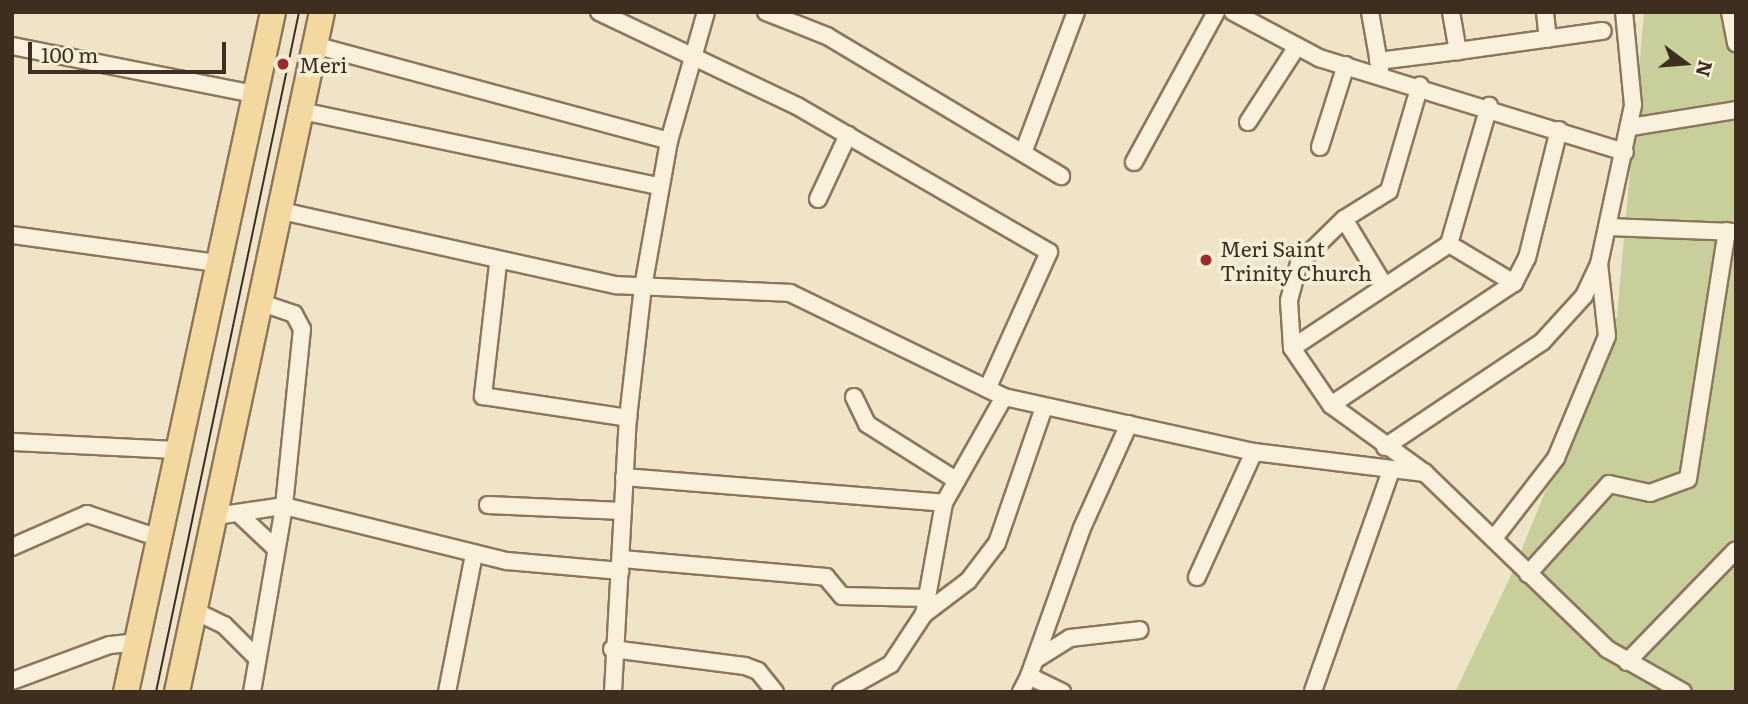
<!DOCTYPE html>
<html>
<head>
<meta charset="utf-8">
<style>
	body { margin:0 }
	#map { position:relative; width:1748px; height:704px; overflow:hidden; background:#f0e4c8; font-family:Literata,serif }
	div>[style] { position:absolute }
	.green>* { inset:0; background:#c9cf9b }
	.roads { filter:drop-shadow(2px 0 #8d765c) drop-shadow(-2px 0 #8d765c) drop-shadow(0 2px #8d765c) drop-shadow(0 -2px #8d765c) }
	.street>* { height:16px; margin:-8px; padding:0 8px; transform-origin:8px; border-radius:8px; background:#faf1dc }
	.primary>* { height:24px; margin:-12px; padding:0 12px; transform-origin:12px; border-radius:12px; background:#f3d9a0 }
	.tram>* { height:2px; margin:-1px; padding:0 1px; transform-origin:1px; border-radius:1px; background:#3d2e20 }
	.dots>* { width:19px; height:19px; translate:-50% -50%; box-sizing:border-box; border:4px solid #f7eed8; border-radius:50% }
	span { translate:-50% -50%; white-space:nowrap; text-align:center; line-height:1.15; -webkit-text-stroke:7px #f7eed8; paint-order:stroke }
	.poi-label { font-size:21px; color:#3d2e20 }
	.left { translate:0 -50%; text-align:left }
	.frame { position:absolute; inset:0; border:14px solid #3d2e20; pointer-events:none }
	.north { position:absolute; left:1650px; top:28px; width:70px; height:70px; -webkit-text-stroke:5px #f7eed8; paint-order:stroke; rotate:106deg; font-size:19px; font-weight:700; line-height:28px; text-align:center; color:#3d2e20 }
	.north::after { content:''; display:block; margin:auto; width:24px; height:32px; background:#3d2e20; clip-path:polygon(50% 0,100% 100%,50% 72%,0 100%) }
	.scale { position:absolute; left:28px; top:42px; width:198px; height:32px; box-sizing:border-box; border:4px solid #3d2e20; border-top:0; padding-left:9px; font-size:21px; line-height:24px; white-space:nowrap; color:#3d2e20; -webkit-text-stroke:5px #f7eed8; paint-order:stroke }
</style>
</head>
<body>
<div id="map">
	<div class="green">
		<i style="clip-path:polygon(1644px 12px,1736px 12px,1736px 692px,1455px 692px,1509px 580px,1617px 317px)"></i>
	</div>
	<div class="roads">
		<div class="street">
			<i style="left:599px;top:12px;width:219px;rotate:25.4deg"></i>
			<i style="left:797px;top:106px;width:291px;rotate:30.1deg"></i>
			<i style="left:1049px;top:252px;width:150px;rotate:114.3deg"></i>
			<i style="left:766px;top:12px;width:66px;rotate:21.5deg"></i>
			<i style="left:827px;top:36px;width:273px;rotate:30.9deg"></i>
			<i style="left:1233px;top:12px;width:98px;rotate:28.1deg"></i>
			<i style="left:1319px;top:58px;width:320px;rotate:17.1deg"></i>
			<i style="left:1370px;top:12px;width:58px;rotate:80deg"></i>
			<i style="left:1451px;top:12px;width:40px;rotate:80deg"></i>
			<i style="left:1458px;top:51px;width:146px;rotate:-7.9deg"></i>
			<i style="left:1545px;top:12px;width:27px;rotate:84deg"></i>
			<i style="left:1730px;top:12px;width:32px;rotate:79deg"></i>
			<i style="left:314px;top:45px;width:368px;rotate:15.1deg"></i>
			<i style="left:12px;top:46px;width:247px;rotate:11.2deg"></i>
			<i style="left:1378px;top:61px;width:81px;rotate:-7.1deg"></i>
			<i style="left:297px;top:110px;width:370px;rotate:11.9deg"></i>
			<i style="left:1248px;top:122px;width:88px;rotate:-57deg"></i>
			<i style="left:1631px;top:127px;width:106px;rotate:-9.2deg"></i>
			<i style="left:1320px;top:147px;width:86px;rotate:-72.4deg"></i>
			<i style="left:1023px;top:153px;width:151px;rotate:-69.4deg"></i>
			<i style="left:1134px;top:162px;width:171px;rotate:-61.3deg"></i>
			<i style="left:818px;top:199px;width:71px;rotate:-64.9deg"></i>
			<i style="left:277px;top:210px;width:347px;rotate:12.5deg"></i>
			<i style="left:616px;top:285px;width:174px;rotate:2.6deg"></i>
			<i style="left:790px;top:293px;width:238px;rotate:25.9deg"></i>
			<i style="left:1004px;top:397px;width:256px;rotate:12.4deg"></i>
			<i style="left:1254px;top:452px;width:172px;rotate:7deg"></i>
			<i style="left:1425px;top:473px;width:253px;rotate:44deg"></i>
			<i style="left:1607px;top:649px;width:87px;rotate:29.5deg"></i>
			<i style="left:1344px;top:219px;width:63px;rotate:135.6deg"></i>
			<i style="left:1299px;top:263px;width:39px;rotate:105deg"></i>
			<i style="left:1289px;top:301px;width:47px;rotate:86.3deg"></i>
			<i style="left:1292px;top:348px;width:69px;rotate:55.6deg"></i>
			<i style="left:1331px;top:405px;width:116px;rotate:35.9deg"></i>
			<i style="left:1610px;top:227px;width:126px;rotate:2.3deg"></i>
			<i style="left:12px;top:235px;width:206px;rotate:7.8deg"></i>
			<i style="left:1449px;top:244px;width:76px;rotate:31deg"></i>
			<i style="left:498px;top:264px;width:133px;rotate:96.5deg"></i>
			<i style="left:483px;top:396px;width:147px;rotate:8.6deg"></i>
			<i style="left:1384px;top:285px;width:77px;rotate:-121.2deg"></i>
			<i style="left:1344px;top:219px;width:53px;rotate:-31.9deg"></i>
			<i style="left:1389px;top:191px;width:110px;rotate:-73.7deg"></i>
			<i style="left:1292px;top:348px;width:188px;rotate:-33.5deg"></i>
			<i style="left:1449px;top:244px;width:144px;rotate:-73.8deg"></i>
			<i style="left:854px;top:397px;width:30px;rotate:64deg"></i>
			<i style="left:867px;top:424px;width:105px;rotate:32.2deg"></i>
			<i style="left:1004px;top:397px;width:122px;rotate:119.5deg"></i>
			<i style="left:944px;top:503px;width:113px;rotate:100.2deg"></i>
			<i style="left:924px;top:614px;width:55px;rotate:-36.9deg"></i>
			<i style="left:968px;top:581px;width:48px;rotate:-52.7deg"></i>
			<i style="left:997px;top:543px;width:144px;rotate:-70.9deg"></i>
			<i style="left:1331px;top:405px;width:220px;rotate:-33.7deg"></i>
			<i style="left:1514px;top:283px;width:28px;rotate:-63deg"></i>
			<i style="left:1527px;top:258px;width:132px;rotate:-76deg"></i>
			<i style="left:12px;top:442px;width:166px;rotate:2.8deg"></i>
			<i style="left:1385px;top:447px;width:189px;rotate:-33.8deg"></i>
			<i style="left:1542px;top:342px;width:62px;rotate:-47.6deg"></i>
			<i style="left:1584px;top:296px;width:35px;rotate:-65deg"></i>
			<i style="left:624px;top:477px;width:321px;rotate:4.6deg"></i>
			<i style="left:488px;top:505px;width:135px;rotate:2.5deg"></i>
			<i style="left:240px;top:515px;width:47px;rotate:43.3deg"></i>
			<i style="left:216px;top:516px;width:69px;rotate:-8.4deg"></i>
			<i style="left:284px;top:506px;width:230px;rotate:13.9deg"></i>
			<i style="left:507px;top:561px;width:114px;rotate:5deg"></i>
			<i style="left:1495px;top:537px;width:100px;rotate:-52.3deg"></i>
			<i style="left:1556px;top:458px;width:132px;rotate:-67.3deg"></i>
			<i style="left:1607px;top:336px;width:72px;rotate:-96.3deg"></i>
			<i style="left:1599px;top:264px;width:163px;rotate:-77.9deg"></i>
			<i style="left:1633px;top:105px;width:93px;rotate:-95.5deg"></i>
			<i style="left:12px;top:547px;width:82px;rotate:-23.7deg"></i>
			<i style="left:87px;top:514px;width:76px;rotate:18.4deg"></i>
			<i style="left:622px;top:559px;width:205px;rotate:5deg"></i>
			<i style="left:826px;top:577px;width:25px;rotate:50deg"></i>
			<i style="left:842px;top:596px;width:83px;rotate:1.4deg"></i>
			<i style="left:1528px;top:574px;width:121px;rotate:-48deg"></i>
			<i style="left:1609px;top:484px;width:42px;rotate:12.4deg"></i>
			<i style="left:1650px;top:493px;width:40px;rotate:-20.2deg"></i>
			<i style="left:1688px;top:479px;width:251px;rotate:-81.1deg"></i>
			<i style="left:1197px;top:577px;width:137px;rotate:-65.5deg"></i>
			<i style="left:195px;top:611px;width:32px;rotate:26deg"></i>
			<i style="left:224px;top:625px;width:47px;rotate:45deg"></i>
			<i style="left:612px;top:649px;width:134px;rotate:7.3deg"></i>
			<i style="left:745px;top:666px;width:14px;rotate:21deg"></i>
			<i style="left:758px;top:671px;width:27px;rotate:51deg"></i>
			<i style="left:1035px;top:660px;width:41px;rotate:-32.2deg"></i>
			<i style="left:1070px;top:638px;width:70px;rotate:-6.5deg"></i>
			<i style="left:1627px;top:662px;width:156px;rotate:-45.8deg"></i>
			<i style="left:1029px;top:676px;width:157px;rotate:-70.3deg"></i>
			<i style="left:1082px;top:528px;width:114px;rotate:-65.7deg"></i>
			<i style="left:12px;top:681px;width:104px;rotate:-20.2deg"></i>
			<i style="left:110px;top:645px;width:27px;rotate:-6deg"></i>
			<i style="left:1313px;top:691px;width:231px;rotate:-70.5deg"></i>
			<i style="left:252px;top:692px;width:189px;rotate:-80.2deg"></i>
			<i style="left:284px;top:506px;width:178px;rotate:-84.2deg"></i>
			<i style="left:302px;top:329px;width:17px;rotate:-118deg"></i>
			<i style="left:294px;top:314px;width:37px;rotate:-161deg"></i>
			<i style="left:447px;top:692px;width:141px;rotate:-78.9deg"></i>
			<i style="left:613px;top:692px;width:274px;rotate:-86.9deg"></i>
			<i style="left:628px;top:418px;width:132px;rotate:-83.5deg"></i>
			<i style="left:643px;top:287px;width:148px;rotate:-79.9deg"></i>
			<i style="left:669px;top:141px;width:134px;rotate:-74deg"></i>
			<i style="left:841px;top:692px;width:57px;rotate:-29.2deg"></i>
			<i style="left:891px;top:664px;width:60px;rotate:-56.6deg"></i>
			<i style="left:1021px;top:692px;width:18px;rotate:-63deg"></i>
			<i style="left:1029px;top:676px;width:37px;rotate:26deg"></i>
		</div>
		<div class="primary">
			<i style="left:126px;top:692px;width:696px;rotate:-77.8deg"></i>
			<i style="left:177px;top:692px;width:695px;rotate:-77.96deg"></i>
		</div>
	</div>
	<div class="tram">
		<i style="left:156px;top:692px;width:695px;rotate:-78.12deg"></i>
	</div>
	<div class="dots">
		<i style="left:283px;top:64px;background:#9e2a2b"></i>
		<i style="left:1206px;top:260px;background:#9e2a2b"></i>
	</div>
	<div class="poi-label">
		<span class="left" style="left:299px;top:64px">Meri</span>
		<span class="left" style="left:1220px;top:260px">Meri Saint<br>Trinity Church</span>
	</div>
	<div class="frame"></div>
	<div class="north">N</div>
	<div class="scale">100 m</div>
</div>
</body>
</html>
